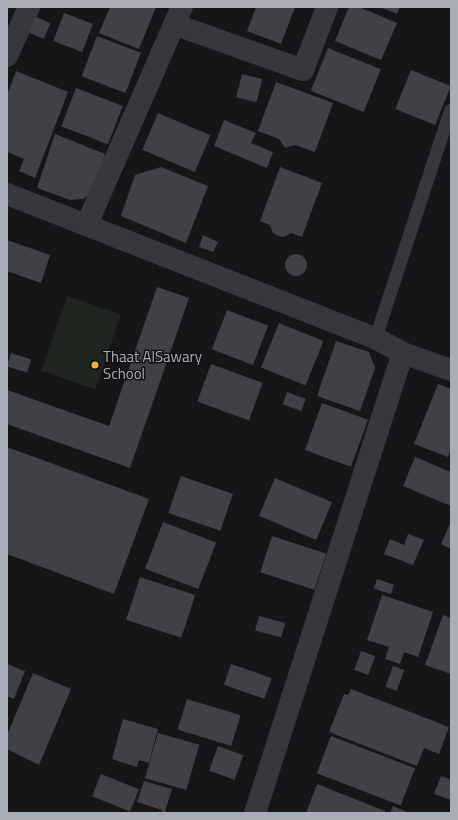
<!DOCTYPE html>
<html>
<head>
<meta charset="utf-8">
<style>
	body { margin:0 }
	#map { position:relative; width:458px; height:820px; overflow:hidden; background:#161618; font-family:"Titillium Web",sans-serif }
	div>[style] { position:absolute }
	.green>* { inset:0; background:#1e261f; transform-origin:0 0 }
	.building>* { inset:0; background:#404145; transform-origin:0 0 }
	.round { border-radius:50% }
	.service>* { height:13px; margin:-6.5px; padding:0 6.5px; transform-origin:6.5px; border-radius:6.5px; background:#37383d }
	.minor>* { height:22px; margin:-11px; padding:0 11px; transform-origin:11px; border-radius:11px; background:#37383d }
	.dots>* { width:11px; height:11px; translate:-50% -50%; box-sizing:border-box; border:2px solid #111113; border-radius:50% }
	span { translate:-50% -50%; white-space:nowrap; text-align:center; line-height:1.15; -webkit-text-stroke:3px #111113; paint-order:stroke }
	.poi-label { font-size:15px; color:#a8adb8 }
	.left { translate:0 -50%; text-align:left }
	.frame { position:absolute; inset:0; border:8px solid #a8adb8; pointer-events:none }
</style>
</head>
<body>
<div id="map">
	<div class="green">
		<i style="left:67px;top:296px;width:57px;height:79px;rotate:19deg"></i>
	</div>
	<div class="building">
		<i style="clip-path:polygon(110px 7px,156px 7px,139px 49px,99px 33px)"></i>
		<i style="clip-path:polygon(256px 7px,295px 7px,281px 44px,247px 31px)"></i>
		<i style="clip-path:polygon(349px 7px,359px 7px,397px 23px,381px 60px,335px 41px)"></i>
		<i style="clip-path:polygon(380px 7px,400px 7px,397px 14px)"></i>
		<i style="left:64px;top:13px;width:31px;height:30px;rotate:21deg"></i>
		<i style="left:31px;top:15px;width:21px;height:17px;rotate:23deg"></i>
		<i style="left:97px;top:36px;width:47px;height:43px;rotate:21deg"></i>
		<i style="left:328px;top:48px;width:57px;height:46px;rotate:22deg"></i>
		<i style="left:411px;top:70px;width:43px;height:42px;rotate:22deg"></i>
		<i style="clip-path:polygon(16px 71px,68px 92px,35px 178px,19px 171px,24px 159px,7px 152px,7px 95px)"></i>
		<i style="left:242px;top:74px;width:21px;height:24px;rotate:14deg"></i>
		<i style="clip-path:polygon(276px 82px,333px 103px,315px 152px,295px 145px,285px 148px,279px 139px,258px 131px)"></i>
		<i style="left:76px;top:88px;width:50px;height:41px;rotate:21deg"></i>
		<i style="left:158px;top:113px;width:57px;height:40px;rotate:23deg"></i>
		<i style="clip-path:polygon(224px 120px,256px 133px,251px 143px,273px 152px,267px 168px,214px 146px)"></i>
		<i style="clip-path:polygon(55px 134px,105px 154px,94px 190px,83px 199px,70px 200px,37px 188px)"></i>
		<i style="clip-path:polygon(161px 167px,208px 186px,186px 243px,121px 216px,135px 175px)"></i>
		<i style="clip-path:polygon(280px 167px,322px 183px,302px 237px,291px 233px,284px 237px,278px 236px,273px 233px,270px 225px,260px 221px)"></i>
		<i style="clip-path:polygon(203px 235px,218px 242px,213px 252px,199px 247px)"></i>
		<i style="clip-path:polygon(7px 240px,50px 255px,41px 283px,7px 271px)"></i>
		<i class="round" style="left:285px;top:254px;width:22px;height:22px"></i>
		<i style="clip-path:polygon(157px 287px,189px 298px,130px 468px,7px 424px,7px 390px,109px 426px)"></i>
		<i style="left:227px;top:310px;width:44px;height:42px;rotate:21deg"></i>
		<i style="left:279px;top:323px;width:48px;height:48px;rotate:22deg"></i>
		<i style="clip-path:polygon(336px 341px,369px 352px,375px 368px,360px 411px,317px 396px)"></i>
		<i style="left:11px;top:353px;width:21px;height:14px;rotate:17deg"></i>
		<i style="left:211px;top:364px;width:55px;height:40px;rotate:20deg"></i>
		<i style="clip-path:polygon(438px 384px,451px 389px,451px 448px,448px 457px,414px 444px)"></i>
		<i style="left:287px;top:392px;width:20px;height:13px;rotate:20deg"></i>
		<i style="left:322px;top:403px;width:49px;height:50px;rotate:20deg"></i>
		<i style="clip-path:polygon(7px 447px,149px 499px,114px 594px,7px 554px)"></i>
		<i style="clip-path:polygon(415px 457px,451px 472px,451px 506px,403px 486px)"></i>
		<i style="left:181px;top:476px;width:55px;height:39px;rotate:19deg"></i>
		<i style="left:275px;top:478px;width:62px;height:41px;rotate:23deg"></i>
		<i style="clip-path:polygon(451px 521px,451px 549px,441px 544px)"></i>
		<i style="left:163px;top:522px;width:57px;height:50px;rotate:21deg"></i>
		<i style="clip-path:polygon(408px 534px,424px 540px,413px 565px,384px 554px,390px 539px,404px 545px)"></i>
		<i style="left:272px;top:536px;width:57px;height:38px;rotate:18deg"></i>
		<i style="left:140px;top:577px;width:58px;height:45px;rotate:18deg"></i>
		<i style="left:377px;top:579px;width:18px;height:10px;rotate:19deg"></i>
		<i style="clip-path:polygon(382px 595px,433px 612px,418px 657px,404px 652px,400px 664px,385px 659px,389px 647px,367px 640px)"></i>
		<i style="clip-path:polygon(443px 615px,451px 618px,451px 674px,425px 665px)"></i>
		<i style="left:259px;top:616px;width:27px;height:15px;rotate:15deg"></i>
		<i style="left:361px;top:651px;width:15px;height:20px;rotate:20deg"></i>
		<i style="clip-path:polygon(7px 664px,25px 671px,14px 699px,7px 696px)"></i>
		<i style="left:231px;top:664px;width:43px;height:22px;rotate:19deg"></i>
		<i style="left:393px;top:666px;width:12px;height:22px;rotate:20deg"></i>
		<i style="clip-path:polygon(33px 673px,71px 689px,39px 765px,7px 749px,7px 735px)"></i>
		<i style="clip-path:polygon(351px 689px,449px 727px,439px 754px,424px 748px,417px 766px,329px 732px,344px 694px,348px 695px)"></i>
		<i style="left:187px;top:699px;width:56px;height:32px;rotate:17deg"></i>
		<i style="clip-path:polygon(123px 719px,158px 729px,149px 763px,139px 760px,137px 767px,112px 759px)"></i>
		<i style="left:158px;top:733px;width:43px;height:47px;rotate:16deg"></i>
		<i style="left:331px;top:736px;width:90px;height:40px;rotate:21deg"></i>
		<i style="left:218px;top:746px;width:27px;height:26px;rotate:20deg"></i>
		<i style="left:101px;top:774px;width:41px;height:24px;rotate:22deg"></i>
		<i style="clip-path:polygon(441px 776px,451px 780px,451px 800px,434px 794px)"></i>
		<i style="clip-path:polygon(144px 781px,172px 789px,165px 811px,170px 813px,161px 813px,162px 810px,137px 802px)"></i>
		<i style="clip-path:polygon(317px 784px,385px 811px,385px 813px,306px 813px)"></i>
		<i style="clip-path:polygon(393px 806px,409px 813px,390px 813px)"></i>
	</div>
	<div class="service">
		<i style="left:375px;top:338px;width:240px;rotate:-71.8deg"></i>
	</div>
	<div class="minor">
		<i style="left:176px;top:25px;width:135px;rotate:19.5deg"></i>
		<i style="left:303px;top:70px;width:67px;rotate:-69.1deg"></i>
		<i style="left:7px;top:56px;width:54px;rotate:-65.8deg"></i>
		<i style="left:7px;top:194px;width:395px;rotate:21.4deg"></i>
		<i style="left:375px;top:338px;width:32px;rotate:28deg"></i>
		<i style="left:403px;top:353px;width:51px;rotate:19.5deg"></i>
		<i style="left:87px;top:224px;width:237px;rotate:-66.4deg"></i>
		<i style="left:255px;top:813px;width:483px;rotate:-72.2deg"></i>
	</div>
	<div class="dots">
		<i style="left:95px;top:365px;background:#f2b134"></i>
	</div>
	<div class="poi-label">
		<span class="left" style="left:103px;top:365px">Thaat AlSawary<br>School</span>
	</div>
	<div class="frame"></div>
</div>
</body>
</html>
